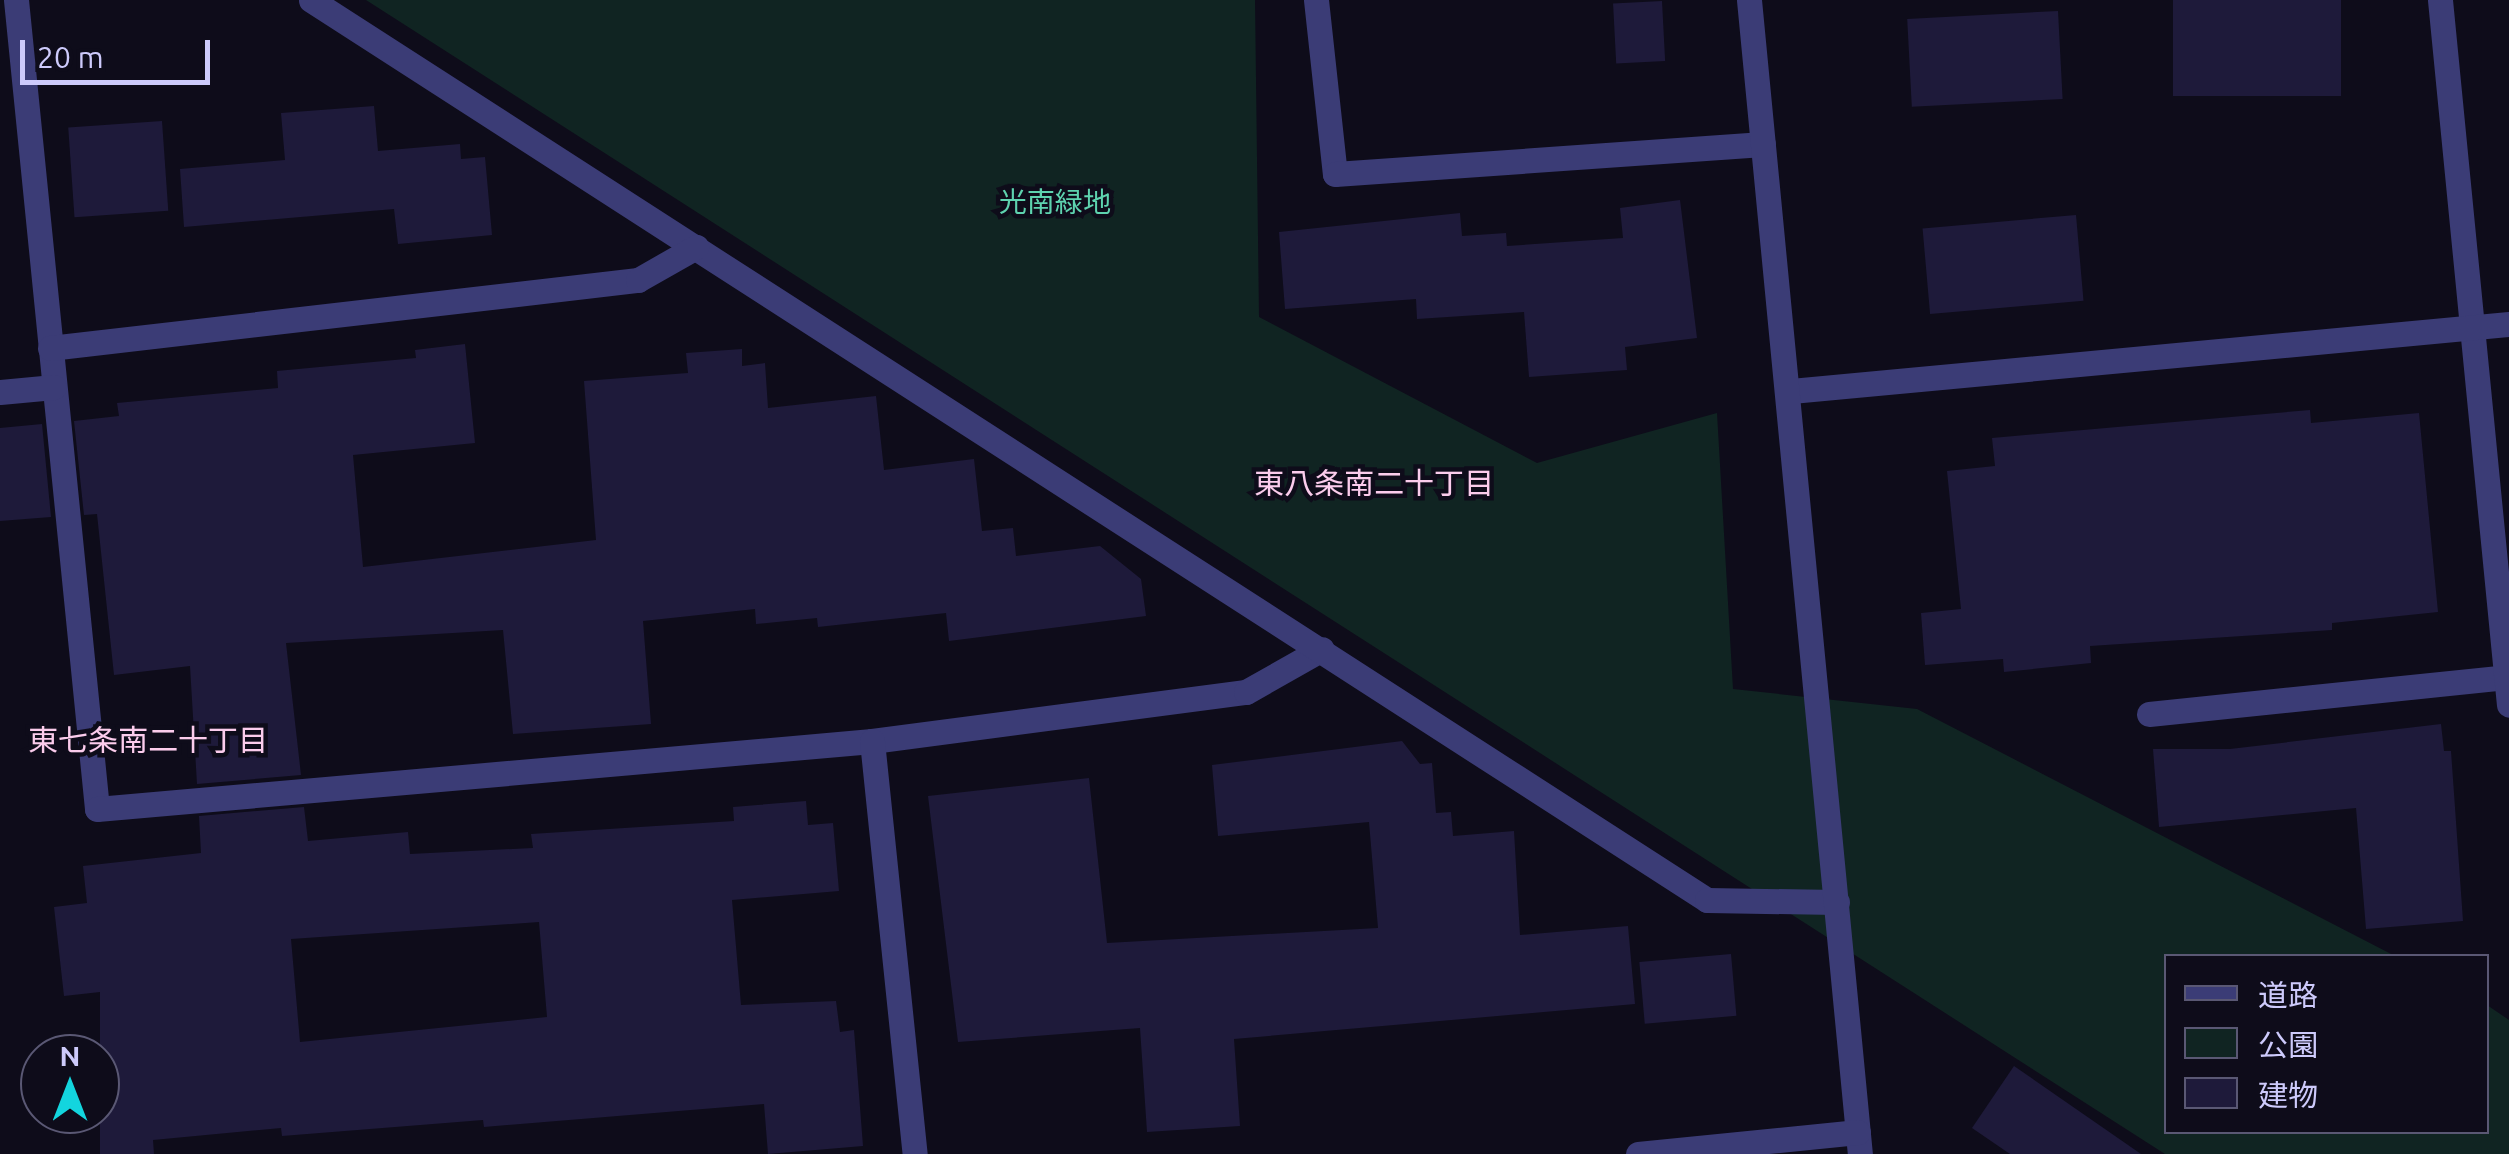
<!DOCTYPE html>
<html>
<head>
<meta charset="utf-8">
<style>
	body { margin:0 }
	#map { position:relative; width:2509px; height:1154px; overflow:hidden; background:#0e0c1a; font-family:Ubuntu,"Noto Sans JP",sans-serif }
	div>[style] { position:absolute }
	.green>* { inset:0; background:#102422 }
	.building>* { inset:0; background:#1e1a3a; transform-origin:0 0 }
	.service>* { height:25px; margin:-12.5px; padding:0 12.5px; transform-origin:12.5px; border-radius:12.5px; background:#3b3c76 }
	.minor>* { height:25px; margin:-12.5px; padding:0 12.5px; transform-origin:12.5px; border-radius:12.5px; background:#3b3c76 }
	.tertiary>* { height:25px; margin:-12.5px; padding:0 12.5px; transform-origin:12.5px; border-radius:12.5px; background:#3b3c76 }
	span { translate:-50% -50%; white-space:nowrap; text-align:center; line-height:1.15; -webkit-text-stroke:9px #0e0c1a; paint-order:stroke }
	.park-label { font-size:28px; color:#5ed3af }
	.neighbourhood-label { font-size:30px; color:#fbccec }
	.legend { position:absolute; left:2164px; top:954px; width:325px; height:180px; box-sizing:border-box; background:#0e0c1a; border:2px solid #5a5874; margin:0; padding:12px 18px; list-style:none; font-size:30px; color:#cdcafb }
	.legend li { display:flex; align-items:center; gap:20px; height:50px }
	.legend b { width:50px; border:2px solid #5a5874 }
	.north { position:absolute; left:20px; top:1034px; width:100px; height:100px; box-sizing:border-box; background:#0e0c1a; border:2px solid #5a5874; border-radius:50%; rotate:0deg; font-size:28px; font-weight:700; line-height:40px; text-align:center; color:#cdcafb }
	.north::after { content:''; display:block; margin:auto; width:35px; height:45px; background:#13d5de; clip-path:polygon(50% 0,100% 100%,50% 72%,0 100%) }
	.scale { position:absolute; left:20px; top:40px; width:190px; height:45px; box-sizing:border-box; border:5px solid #cdcafb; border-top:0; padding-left:12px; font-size:30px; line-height:35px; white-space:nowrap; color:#cdcafb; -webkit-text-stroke:8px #0e0c1a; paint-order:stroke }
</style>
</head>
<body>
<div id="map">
	<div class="green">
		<i style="clip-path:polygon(366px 0,1255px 0,1259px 317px,1537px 463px,1717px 413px,1733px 689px,1917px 709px,2395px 956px,2166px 956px,2166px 1132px,2486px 1132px,2487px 1005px,2509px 1020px,2509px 1154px,2165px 1154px)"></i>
	</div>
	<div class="building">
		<i style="left:2173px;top:0;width:168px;height:96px"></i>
		<i style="left:1662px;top:1px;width:60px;height:49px;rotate:87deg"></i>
		<i style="left:2058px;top:11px;width:88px;height:151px;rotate:87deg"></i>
		<i style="clip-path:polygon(374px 106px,378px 151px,460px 144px,461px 159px,485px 157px,492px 235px,398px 244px,394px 209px,184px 227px,180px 169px,285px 160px,281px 113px)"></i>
		<i style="left:162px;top:121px;width:90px;height:94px;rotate:86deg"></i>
		<i style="clip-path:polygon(1680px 200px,1697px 338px,1625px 347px,1627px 370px,1529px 377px,1524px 312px,1417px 319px,1416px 299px,1285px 309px,1279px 232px,1460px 213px,1462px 236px,1506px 233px,1507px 246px,1623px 238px,1620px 208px)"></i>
		<i style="left:2076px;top:215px;width:86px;height:154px;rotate:85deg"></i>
		<i style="clip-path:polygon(465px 344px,475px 443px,353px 455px,363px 567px,596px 540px,584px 381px,688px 373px,686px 353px,742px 349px,742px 366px,765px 363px,768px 408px,876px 396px,884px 470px,974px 459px,982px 531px,1013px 528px,1016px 556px,1100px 546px,1141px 579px,1146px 616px,949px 641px,946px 613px,818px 627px,817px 618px,756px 624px,755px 609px,643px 621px,651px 724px,513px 734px,503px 630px,286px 643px,301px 775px,197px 784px,190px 666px,114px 675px,97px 514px,84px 515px,74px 421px,119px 416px,117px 403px,278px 388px,277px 371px,416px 358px,415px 350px)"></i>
		<i style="clip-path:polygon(2310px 410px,2311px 423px,2419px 413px,2438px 612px,2332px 623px,2332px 630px,2090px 646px,2091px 663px,2004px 672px,2003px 659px,1925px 665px,1921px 613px,1961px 609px,1947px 471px,1995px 466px,1992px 438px)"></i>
		<i style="clip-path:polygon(42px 424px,51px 517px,0 521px,0 428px)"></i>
		<i style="clip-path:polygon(2441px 724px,2444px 751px,2451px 751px,2463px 921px,2366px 929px,2356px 808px,2159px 827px,2153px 749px,2230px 749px)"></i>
		<i style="clip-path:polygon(1402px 741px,1420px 764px,1432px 763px,1436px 813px,1451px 812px,1453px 836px,1514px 831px,1520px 935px,1628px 926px,1635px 1004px,1234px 1039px,1240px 1126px,1147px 1132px,1140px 1028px,958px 1042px,928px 796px,1089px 778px,1107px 943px,1378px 928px,1369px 822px,1218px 836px,1212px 765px)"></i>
		<i style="clip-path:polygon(evenodd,806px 801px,808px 825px,833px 823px,839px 891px,732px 900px,741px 1005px,836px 1001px,840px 1032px,854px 1030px,863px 1146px,768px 1154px,764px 1104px,484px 1127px,483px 1120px,282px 1136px,281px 1128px,153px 1140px,154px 1154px,100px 1154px,100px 992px,64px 996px,54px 907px,87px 903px,83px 866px,201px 853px,199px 816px,304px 807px,308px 841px,408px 832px,410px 854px,533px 848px,531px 834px,734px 821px,733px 807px,806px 801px,539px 922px,547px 1017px,300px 1042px,291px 939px,539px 922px)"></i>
		<i style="left:1731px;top:954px;width:62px;height:92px;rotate:85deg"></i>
		<i style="clip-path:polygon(2014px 1066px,2141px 1154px,2010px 1154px,1972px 1128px)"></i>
	</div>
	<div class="service">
		<i style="left:2149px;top:714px;width:359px;rotate:-5.9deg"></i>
	</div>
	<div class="minor">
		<i style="left:16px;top:0;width:813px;rotate:84.28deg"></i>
		<i style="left:97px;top:809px;width:778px;rotate:-5.01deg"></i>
		<i style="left:872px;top:741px;width:377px;rotate:-7.5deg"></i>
		<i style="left:1246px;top:692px;width:87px;rotate:-29.5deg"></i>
		<i style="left:311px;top:0;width:1661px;rotate:32.81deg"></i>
		<i style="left:1707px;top:900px;width:130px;rotate:0.9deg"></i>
		<i style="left:1316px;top:0;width:175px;rotate:83.8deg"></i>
		<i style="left:1335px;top:174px;width:429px;rotate:-4deg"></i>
		<i style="left:2440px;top:0;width:708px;rotate:84.41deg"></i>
		<i style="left:50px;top:348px;width:592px;rotate:-6.6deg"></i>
		<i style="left:638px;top:280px;width:67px;rotate:-29.6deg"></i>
		<i style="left:1791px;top:391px;width:721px;rotate:-5.33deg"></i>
		<i style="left:0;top:392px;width:54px;rotate:-5.3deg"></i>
		<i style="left:872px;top:741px;width:415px;rotate:84.1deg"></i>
	</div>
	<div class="tertiary">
		<i style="left:1749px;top:0;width:1159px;rotate:84.51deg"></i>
		<i style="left:1638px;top:1154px;width:221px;rotate:-5.7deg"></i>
	</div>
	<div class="park-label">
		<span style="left:1055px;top:202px">光南緑地</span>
	</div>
	<div class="neighbourhood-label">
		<span style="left:1374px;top:483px">東八条南二十丁目</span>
		<span style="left:148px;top:740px">東七条南二十丁目</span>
	</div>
	<ul class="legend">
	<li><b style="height:12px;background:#3b3c76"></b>道路</li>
	<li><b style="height:28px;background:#102422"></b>公園</li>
	<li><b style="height:28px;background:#1e1a3a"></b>建物</li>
	</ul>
	<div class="north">N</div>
	<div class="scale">20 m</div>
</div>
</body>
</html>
